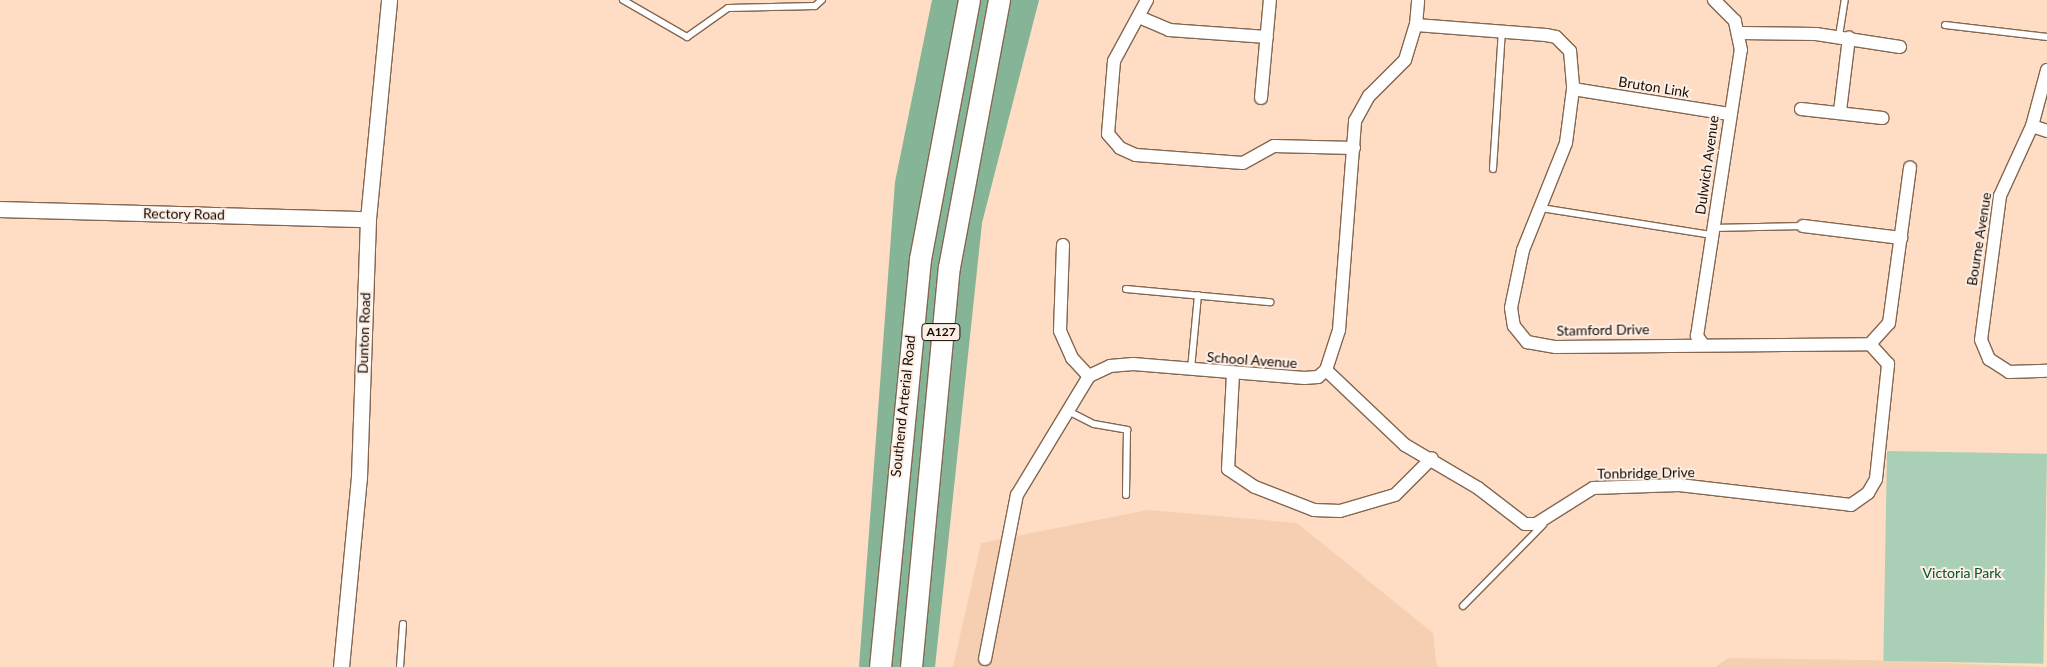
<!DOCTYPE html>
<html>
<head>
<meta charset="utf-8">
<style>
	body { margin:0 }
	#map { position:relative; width:2047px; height:667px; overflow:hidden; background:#feddc4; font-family:Lato,sans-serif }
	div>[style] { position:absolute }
	.built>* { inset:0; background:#f6cfb2 }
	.green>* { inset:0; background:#a9d0b7; transform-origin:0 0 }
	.forest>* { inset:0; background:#86b497 }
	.roads { filter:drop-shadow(1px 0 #836751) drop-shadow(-1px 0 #836751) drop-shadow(0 1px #836751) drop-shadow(0 -1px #836751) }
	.service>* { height:6px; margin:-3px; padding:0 3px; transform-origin:3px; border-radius:3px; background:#fff }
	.minor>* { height:12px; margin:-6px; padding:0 6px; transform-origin:6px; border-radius:6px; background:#fff }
	.tertiary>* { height:15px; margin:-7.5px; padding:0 7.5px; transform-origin:7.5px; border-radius:7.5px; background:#fff }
	.trunk>* { height:21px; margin:-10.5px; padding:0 10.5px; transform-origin:10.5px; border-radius:10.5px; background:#fff }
	span { translate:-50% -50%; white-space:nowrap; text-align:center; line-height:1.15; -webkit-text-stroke:4px #fceee4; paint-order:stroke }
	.shield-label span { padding:1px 4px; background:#fceee4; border:1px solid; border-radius:4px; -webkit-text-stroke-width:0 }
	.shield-label { font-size:12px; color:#160b04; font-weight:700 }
	.street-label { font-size:14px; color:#160b04 }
	.park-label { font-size:14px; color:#00542f }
</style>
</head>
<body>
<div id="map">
	<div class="built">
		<i style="clip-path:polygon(1148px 510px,1297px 523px,1433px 633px,1437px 667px,953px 667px,981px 543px)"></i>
		<i style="clip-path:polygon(1728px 658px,1869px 660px,2047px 667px,1715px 667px)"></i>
	</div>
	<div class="green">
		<i style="left:1887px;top:451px;width:160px;height:210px;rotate:1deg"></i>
	</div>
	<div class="forest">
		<i style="clip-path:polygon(932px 0,1039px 0,982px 223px,935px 667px,859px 667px,895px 182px)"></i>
	</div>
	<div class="roads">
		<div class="service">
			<i style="left:623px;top:0;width:74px;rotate:30deg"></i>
			<i style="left:687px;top:37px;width:50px;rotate:-35.3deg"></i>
			<i style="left:728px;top:8px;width:87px;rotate:-1.3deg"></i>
			<i style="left:815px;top:6px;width:9px;rotate:-41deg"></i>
			<i style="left:1945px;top:25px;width:103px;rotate:6.7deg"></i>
			<i style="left:1839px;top:36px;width:36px;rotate:-81deg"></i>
			<i style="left:1493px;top:169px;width:138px;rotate:-86.3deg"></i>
			<i style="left:1541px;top:208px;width:172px;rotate:9deg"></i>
			<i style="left:1713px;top:228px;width:90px;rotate:-1.3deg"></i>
			<i style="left:1126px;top:289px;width:145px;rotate:5.2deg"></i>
			<i style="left:1191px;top:369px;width:74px;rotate:-84.6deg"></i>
			<i style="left:1068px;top:411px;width:29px;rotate:27deg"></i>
			<i style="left:1094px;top:424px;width:34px;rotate:10deg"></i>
			<i style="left:1127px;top:430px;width:65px;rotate:90.9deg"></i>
			<i style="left:1463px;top:606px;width:114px;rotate:-45.4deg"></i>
			<i style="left:400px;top:667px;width:43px;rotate:-86deg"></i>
		</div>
		<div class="minor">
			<i style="left:1147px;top:0;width:69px;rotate:118.4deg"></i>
			<i style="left:1114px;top:61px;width:73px;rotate:94.7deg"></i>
			<i style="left:1108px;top:134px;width:18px;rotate:49deg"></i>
			<i style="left:1120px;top:148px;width:17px;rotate:24deg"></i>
			<i style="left:1136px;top:155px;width:107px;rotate:4.3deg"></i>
			<i style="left:1243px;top:163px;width:35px;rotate:-29deg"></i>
			<i style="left:1274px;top:146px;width:80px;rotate:1.4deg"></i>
			<i style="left:1139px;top:17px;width:33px;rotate:23deg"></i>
			<i style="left:1169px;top:30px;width:98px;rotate:4.1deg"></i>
			<i style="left:1416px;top:25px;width:130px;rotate:4.4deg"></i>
			<i style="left:1546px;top:35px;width:10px;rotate:11deg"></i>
			<i style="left:1556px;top:37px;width:20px;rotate:45deg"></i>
			<i style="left:1570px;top:51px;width:38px;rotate:85deg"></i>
			<i style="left:1573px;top:89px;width:54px;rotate:97.4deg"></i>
			<i style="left:1566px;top:143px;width:115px;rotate:111.9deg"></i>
			<i style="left:1523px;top:250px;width:59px;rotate:101.7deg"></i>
			<i style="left:1511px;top:308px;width:18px;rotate:81deg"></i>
			<i style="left:1514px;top:326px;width:21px;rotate:51deg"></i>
			<i style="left:1527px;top:342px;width:29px;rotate:10deg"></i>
			<i style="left:1556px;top:347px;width:314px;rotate:-0.5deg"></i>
			<i style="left:1870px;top:344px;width:28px;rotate:-48deg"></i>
			<i style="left:1889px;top:323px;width:157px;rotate:-82.3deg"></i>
			<i style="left:1741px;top:33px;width:75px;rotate:0.8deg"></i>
			<i style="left:1816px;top:34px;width:85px;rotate:8.8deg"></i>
			<i style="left:2047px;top:70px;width:58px;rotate:105deg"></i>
			<i style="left:2032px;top:126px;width:77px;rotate:114.6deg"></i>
			<i style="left:2000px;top:196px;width:145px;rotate:97.5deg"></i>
			<i style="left:1981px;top:340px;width:21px;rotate:67deg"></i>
			<i style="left:1989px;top:359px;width:24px;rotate:33deg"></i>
			<i style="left:2009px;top:372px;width:38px;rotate:-2deg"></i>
			<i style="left:1573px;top:89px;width:158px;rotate:9.1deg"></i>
			<i style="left:1261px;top:98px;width:98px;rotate:-84.8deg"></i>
			<i style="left:1801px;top:109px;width:82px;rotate:6.3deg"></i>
			<i style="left:1840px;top:111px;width:74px;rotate:-83deg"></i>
			<i style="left:2032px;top:126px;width:16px;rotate:18deg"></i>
			<i style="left:1803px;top:226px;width:99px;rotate:7deg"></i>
			<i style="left:1063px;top:245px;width:86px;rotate:92deg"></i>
			<i style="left:1060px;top:331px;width:30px;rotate:66deg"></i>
			<i style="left:1072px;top:358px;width:25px;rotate:47deg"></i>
			<i style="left:1702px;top:343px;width:9px;rotate:-126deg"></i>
			<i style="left:1697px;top:336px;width:289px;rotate:-81.3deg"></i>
			<i style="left:1741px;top:50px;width:30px;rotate:-102deg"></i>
			<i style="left:1735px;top:21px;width:30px;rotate:-135deg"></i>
			<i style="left:1326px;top:370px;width:109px;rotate:43.5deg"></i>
			<i style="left:1405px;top:445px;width:85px;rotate:30.5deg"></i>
			<i style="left:1478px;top:488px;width:59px;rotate:37.5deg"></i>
			<i style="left:1525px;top:524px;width:11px"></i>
			<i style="left:1536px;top:524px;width:67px;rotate:-32.3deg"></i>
			<i style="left:1593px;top:488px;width:86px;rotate:-2deg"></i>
			<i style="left:1679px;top:485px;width:173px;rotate:6.6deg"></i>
			<i style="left:1851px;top:505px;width:21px;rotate:-35deg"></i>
			<i style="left:1868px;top:493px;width:16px;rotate:-60deg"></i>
			<i style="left:1876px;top:479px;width:116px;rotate:-84deg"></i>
			<i style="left:1888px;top:364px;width:27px;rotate:-132deg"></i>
			<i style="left:1233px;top:374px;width:95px;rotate:93deg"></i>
			<i style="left:1228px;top:469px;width:32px;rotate:34deg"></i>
			<i style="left:1255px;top:487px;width:63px;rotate:21.3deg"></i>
			<i style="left:1314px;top:510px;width:26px;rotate:2deg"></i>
			<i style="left:1340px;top:511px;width:57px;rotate:-16.2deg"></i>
			<i style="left:1395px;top:495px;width:52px;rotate:-45deg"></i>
			<i style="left:985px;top:659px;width:167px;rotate:-79deg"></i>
			<i style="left:1017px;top:495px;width:139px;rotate:-58.8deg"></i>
			<i style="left:1089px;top:376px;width:23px;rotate:-25deg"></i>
			<i style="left:1110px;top:366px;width:23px;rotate:-5deg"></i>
			<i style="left:1133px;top:364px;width:172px;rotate:4.7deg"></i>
			<i style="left:1304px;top:378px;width:14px;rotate:-4deg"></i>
			<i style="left:1318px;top:377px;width:11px;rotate:-41deg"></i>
			<i style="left:1326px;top:370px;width:42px;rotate:-72deg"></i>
			<i style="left:1339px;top:330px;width:210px;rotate:-85.6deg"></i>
			<i style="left:1355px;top:121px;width:29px;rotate:-61deg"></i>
			<i style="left:1369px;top:96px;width:51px;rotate:-45deg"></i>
			<i style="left:1405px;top:60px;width:37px;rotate:-73deg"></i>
			<i style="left:1416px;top:25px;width:25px;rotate:-85deg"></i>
		</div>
		<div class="tertiary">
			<i style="left:0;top:209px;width:368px;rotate:1.6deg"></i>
			<i style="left:341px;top:667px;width:191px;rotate:-84.6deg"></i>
			<i style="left:359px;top:477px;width:258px;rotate:-88deg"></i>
			<i style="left:368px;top:219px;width:220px;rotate:-84.5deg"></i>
		</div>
		<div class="trunk">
			<i style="left:880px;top:667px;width:410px;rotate:-84.4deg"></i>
			<i style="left:920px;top:259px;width:264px;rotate:-79.3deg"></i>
			<i style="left:911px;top:667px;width:402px;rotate:-84.6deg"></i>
			<i style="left:949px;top:267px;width:272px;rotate:-79.4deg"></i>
		</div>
	</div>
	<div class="shield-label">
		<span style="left:941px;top:332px">A127</span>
	</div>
	<div class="street-label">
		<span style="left:1654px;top:87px;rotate:9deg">Bruton Link</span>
		<span style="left:1707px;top:165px;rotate:-82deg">Dulwich Avenue</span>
		<span style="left:184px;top:214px;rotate:1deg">Rectory Road</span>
		<span style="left:1979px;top:239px;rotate:-81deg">Bourne Avenue</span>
		<span style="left:1603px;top:330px;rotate:-1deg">Stamford Drive</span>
		<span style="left:364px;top:333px;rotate:-88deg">Dunton Road</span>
		<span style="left:1252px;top:360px;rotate:4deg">School Avenue</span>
		<span style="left:903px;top:406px;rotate:-84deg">Southend Arterial Road</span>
		<span style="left:1646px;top:473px;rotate:-1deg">Tonbridge Drive</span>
	</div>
	<div class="park-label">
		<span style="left:1962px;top:573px">Victoria Park</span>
	</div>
</div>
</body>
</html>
